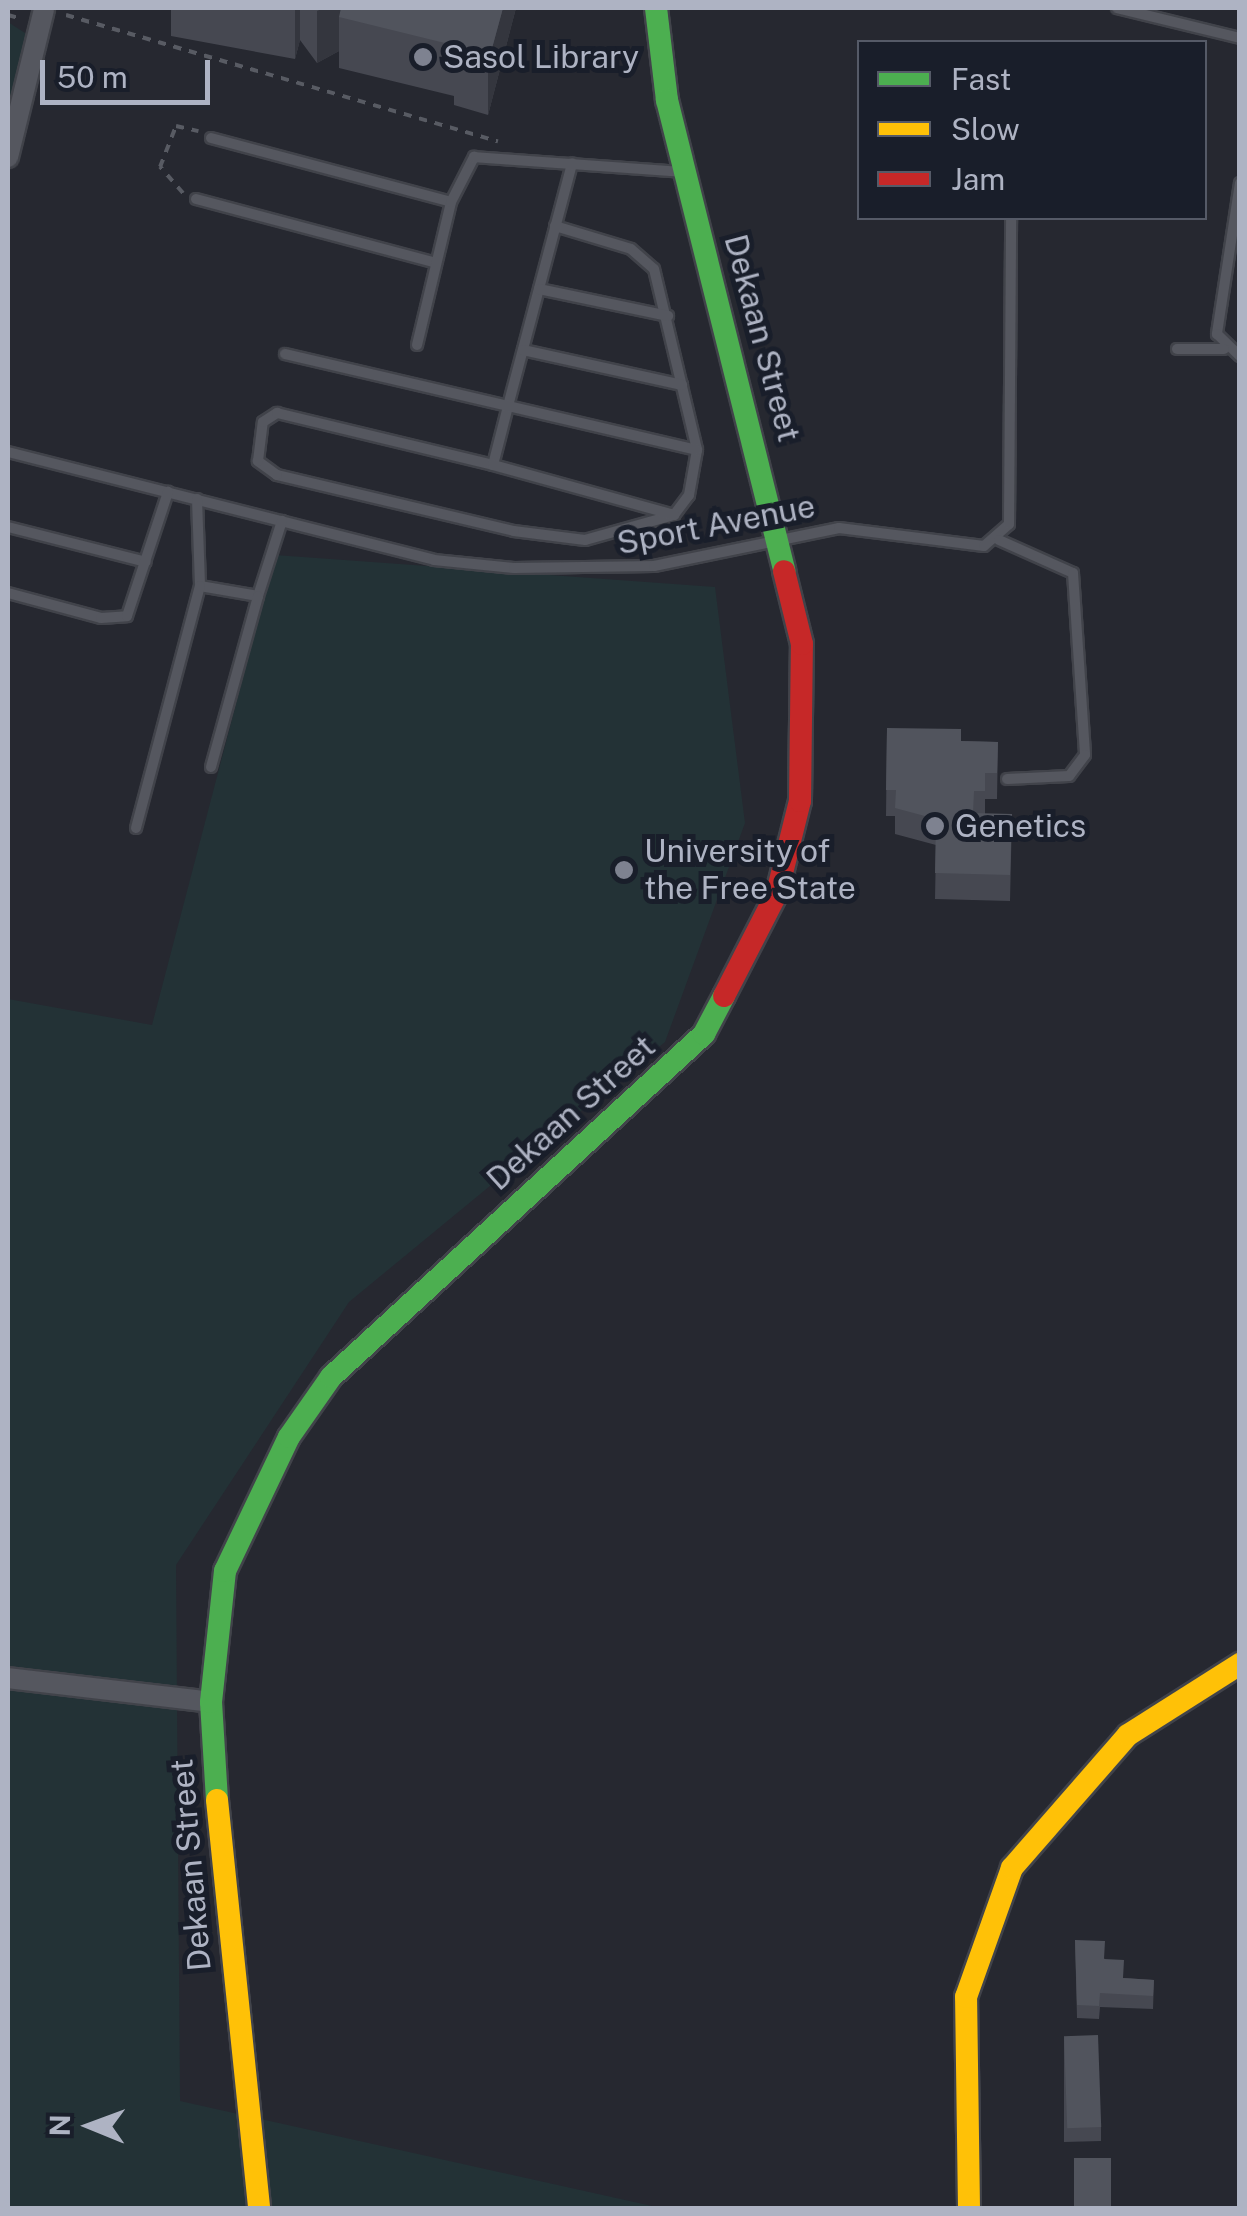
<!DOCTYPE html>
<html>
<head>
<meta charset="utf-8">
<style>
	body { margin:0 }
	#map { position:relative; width:1247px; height:2216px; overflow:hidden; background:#262830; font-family:"Public Sans",sans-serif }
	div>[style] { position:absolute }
	.green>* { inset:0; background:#233236 }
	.path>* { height:4px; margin-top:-2px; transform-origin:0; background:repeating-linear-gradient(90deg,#585b63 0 8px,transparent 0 16px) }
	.roads { filter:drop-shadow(2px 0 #41434a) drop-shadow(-2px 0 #41434a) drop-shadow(0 2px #41434a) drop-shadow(0 -2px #41434a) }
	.lane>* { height:10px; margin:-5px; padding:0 5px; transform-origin:5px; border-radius:5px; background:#55575f }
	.street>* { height:20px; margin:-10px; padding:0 10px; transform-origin:10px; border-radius:10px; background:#55575f }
	.fast>* { height:22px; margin:-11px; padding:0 11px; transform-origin:11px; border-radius:11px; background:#4caf50 }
	.slow>* { height:22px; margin:-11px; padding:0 11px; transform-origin:11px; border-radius:11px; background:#ffc107 }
	.jam>* { height:22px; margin:-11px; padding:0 11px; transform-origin:11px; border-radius:11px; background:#c62828 }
	.wall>* { inset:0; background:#464851 }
	.shaded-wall>* { inset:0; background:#34363e }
	.building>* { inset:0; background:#51545d; transform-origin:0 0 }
	.dots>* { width:28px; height:28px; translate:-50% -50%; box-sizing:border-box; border:5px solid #191e2a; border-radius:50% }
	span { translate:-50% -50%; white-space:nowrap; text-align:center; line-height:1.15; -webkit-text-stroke:10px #191e2a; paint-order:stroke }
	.poi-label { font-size:32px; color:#aeb3c3 }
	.left { translate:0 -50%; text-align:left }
	.street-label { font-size:32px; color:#aeb3c3 }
	.frame { position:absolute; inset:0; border:10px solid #aeb3c3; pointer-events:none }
	.legend { position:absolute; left:857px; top:40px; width:350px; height:180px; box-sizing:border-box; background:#191e2a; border:2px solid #555a67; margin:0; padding:12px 18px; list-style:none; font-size:30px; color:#aeb3c3 }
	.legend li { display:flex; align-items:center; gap:20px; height:50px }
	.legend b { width:50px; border:2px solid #555a67 }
	.north { position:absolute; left:40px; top:2076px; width:100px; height:100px; -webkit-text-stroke:8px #191e2a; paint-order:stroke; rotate:271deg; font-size:28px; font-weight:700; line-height:40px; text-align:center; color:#aeb3c3 }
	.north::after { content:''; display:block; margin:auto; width:35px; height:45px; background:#aeb3c3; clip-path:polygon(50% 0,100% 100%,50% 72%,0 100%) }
	.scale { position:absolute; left:40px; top:60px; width:170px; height:45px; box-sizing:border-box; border:5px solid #aeb3c3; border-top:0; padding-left:12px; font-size:30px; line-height:35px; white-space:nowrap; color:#aeb3c3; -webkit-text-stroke:8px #191e2a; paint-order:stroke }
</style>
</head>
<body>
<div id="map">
	<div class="green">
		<i style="clip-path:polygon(8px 22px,25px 33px,26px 48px,8px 125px)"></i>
		<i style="clip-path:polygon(275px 555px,715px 587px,745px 823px,665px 1042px,349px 1302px,176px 1565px,180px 2101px,661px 2208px,8px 2208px,8px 999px,152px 1025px)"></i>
	</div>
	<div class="path">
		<i style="left:8px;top:15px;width:15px;rotate:16deg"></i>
		<i style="left:66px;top:15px;width:450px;rotate:16.3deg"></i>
		<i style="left:183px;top:193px;width:35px;rotate:-131deg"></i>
		<i style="left:160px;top:167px;width:44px;rotate:-68.7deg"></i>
		<i style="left:176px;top:126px;width:23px;rotate:13deg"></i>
	</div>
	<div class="roads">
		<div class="lane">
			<i style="left:1117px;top:8px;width:127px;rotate:13.7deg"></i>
			<i style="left:211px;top:138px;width:248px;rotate:14.9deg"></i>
			<i style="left:1240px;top:183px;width:153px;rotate:98.7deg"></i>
			<i style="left:1217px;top:334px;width:32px;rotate:44deg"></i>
			<i style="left:196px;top:199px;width:248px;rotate:14.9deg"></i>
			<i style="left:555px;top:226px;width:79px;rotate:16.8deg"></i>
			<i style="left:631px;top:249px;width:30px;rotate:41deg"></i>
			<i style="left:654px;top:269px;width:186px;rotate:76.6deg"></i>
			<i style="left:697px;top:450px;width:46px;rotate:100.1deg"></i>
			<i style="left:689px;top:495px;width:25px;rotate:127deg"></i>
			<i style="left:674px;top:515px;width:92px;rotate:164.3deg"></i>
			<i style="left:585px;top:540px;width:72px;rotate:-172.8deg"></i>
			<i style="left:514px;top:531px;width:244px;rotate:-166.7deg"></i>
			<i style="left:277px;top:475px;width:24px;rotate:-144deg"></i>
			<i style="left:258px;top:461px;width:39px;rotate:-83deg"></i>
			<i style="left:263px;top:422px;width:17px;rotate:-33deg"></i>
			<i style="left:277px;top:413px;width:222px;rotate:13.5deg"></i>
			<i style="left:493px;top:465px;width:61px;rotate:-75.7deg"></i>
			<i style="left:508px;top:406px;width:251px;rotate:-75.2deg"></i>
			<i style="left:539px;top:289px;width:132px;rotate:11.8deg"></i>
			<i style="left:417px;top:345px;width:147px;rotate:-76.6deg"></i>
			<i style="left:451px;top:202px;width:51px;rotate:-62.9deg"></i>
			<i style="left:474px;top:157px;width:210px;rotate:4.1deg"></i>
			<i style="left:1177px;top:349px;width:47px"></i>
			<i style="left:523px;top:350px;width:163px;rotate:12.4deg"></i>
			<i style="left:285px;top:354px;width:423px;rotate:13.1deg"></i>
			<i style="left:8px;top:452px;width:439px;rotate:14.2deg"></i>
			<i style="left:434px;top:560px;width:80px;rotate:5.7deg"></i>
			<i style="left:514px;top:568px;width:140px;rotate:-0.8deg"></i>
			<i style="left:654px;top:566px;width:189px;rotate:-11.6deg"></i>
			<i style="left:839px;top:528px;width:146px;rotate:7.1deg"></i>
			<i style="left:984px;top:546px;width:33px;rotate:-41deg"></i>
			<i style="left:1009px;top:524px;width:306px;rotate:-89.6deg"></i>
			<i style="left:493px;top:465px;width:188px;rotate:15.4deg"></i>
			<i style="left:197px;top:499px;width:87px;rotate:88deg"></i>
			<i style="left:200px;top:586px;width:59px;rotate:9.8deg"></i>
			<i style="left:258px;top:596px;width:79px;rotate:-72.3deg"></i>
			<i style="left:8px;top:527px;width:142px;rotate:14.2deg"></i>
			<i style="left:999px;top:540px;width:81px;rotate:24deg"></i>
			<i style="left:1073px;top:573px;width:182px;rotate:86.2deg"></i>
			<i style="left:1085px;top:755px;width:26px;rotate:127deg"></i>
			<i style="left:1069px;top:776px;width:62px;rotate:177.2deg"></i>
			<i style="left:8px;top:593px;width:96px;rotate:15deg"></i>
			<i style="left:101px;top:618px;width:26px;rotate:-4deg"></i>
			<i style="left:127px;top:616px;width:131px;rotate:-71.7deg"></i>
			<i style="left:211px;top:767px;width:177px;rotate:-74.6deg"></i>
			<i style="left:136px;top:828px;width:250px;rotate:-75.2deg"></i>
		</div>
		<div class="street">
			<i style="left:8px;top:157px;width:152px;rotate:-76.3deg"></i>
			<i style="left:8px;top:1678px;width:204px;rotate:6.7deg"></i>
		</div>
		<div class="fast">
			<i style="left:656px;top:8px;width:93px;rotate:83.2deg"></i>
			<i style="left:667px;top:100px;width:485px;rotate:76deg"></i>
			<i style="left:217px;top:1800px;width:98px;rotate:-93.5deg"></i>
			<i style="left:211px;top:1702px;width:132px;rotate:-83.9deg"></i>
			<i style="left:225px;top:1571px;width:148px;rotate:-64.5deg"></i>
			<i style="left:289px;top:1437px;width:73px;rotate:-55deg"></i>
			<i style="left:331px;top:1377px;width:507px;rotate:-42.6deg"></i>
			<i style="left:704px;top:1034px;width:43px;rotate:-62.2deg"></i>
		</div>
		<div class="slow">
			<i style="left:217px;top:1800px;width:410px;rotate:84.1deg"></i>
			<i style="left:969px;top:2208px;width:211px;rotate:-90.8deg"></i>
			<i style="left:966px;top:1997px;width:137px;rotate:-70.4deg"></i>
			<i style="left:1012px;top:1868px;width:176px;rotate:-48.9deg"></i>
			<i style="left:1128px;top:1735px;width:133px;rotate:-32.4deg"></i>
		</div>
		<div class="jam">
			<i style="left:724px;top:996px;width:116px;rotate:-62.8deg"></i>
			<i style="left:777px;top:893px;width:95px;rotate:-76deg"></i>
			<i style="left:800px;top:801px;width:157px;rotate:-89.3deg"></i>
			<i style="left:802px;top:644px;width:75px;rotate:-103.9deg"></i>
		</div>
	</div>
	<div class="wall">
		<i style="clip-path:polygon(171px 8px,516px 8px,488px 115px,454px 105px,454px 96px,339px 68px,339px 51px,317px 63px,300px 40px,295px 59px,171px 36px)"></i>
		<i style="clip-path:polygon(887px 728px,961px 741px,998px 742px,997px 799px,985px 799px,985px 814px,1012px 814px,1010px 901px,935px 899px,936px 845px,895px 834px,895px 816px,886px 816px)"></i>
		<i style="clip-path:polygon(1075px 1940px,1105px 1959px,1123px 1978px,1154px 1980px,1153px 2009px,1100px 2007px,1099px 2019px,1077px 2018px)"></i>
		<i style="clip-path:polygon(1064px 2036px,1101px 2127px,1101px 2141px,1064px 2142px)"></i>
	</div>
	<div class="shaded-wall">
		<i style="clip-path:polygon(295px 8px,300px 8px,300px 40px,295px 59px)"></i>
		<i style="clip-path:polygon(324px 8px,344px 8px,339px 17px,339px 51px,317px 63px,317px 11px)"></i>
		<i style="clip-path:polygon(503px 8px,516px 8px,488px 115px,488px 63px)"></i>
	</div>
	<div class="building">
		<i style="clip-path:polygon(341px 8px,503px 8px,488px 63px,454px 54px,457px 46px,339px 17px)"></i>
		<i style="clip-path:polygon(887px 728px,961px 729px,961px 741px,998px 742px,997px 773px,985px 773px,985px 791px,974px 791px,973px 813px,1012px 814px,1010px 875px,935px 873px,936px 819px,895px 808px,896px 790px,886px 790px)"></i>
		<i style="clip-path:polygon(1075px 1940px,1105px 1941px,1104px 1959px,1124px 1960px,1123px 1978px,1154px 1980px,1153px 1996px,1100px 1993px,1099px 2006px,1077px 2005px)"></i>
		<i style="left:1098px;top:2035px;width:92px;height:34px;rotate:88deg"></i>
		<i style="left:1074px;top:2158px;width:37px;height:50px"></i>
	</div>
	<div class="dots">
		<i style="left:423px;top:57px;background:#7e8290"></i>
		<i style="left:935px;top:826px;background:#7e8290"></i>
		<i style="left:624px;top:870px;background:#7e8290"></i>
	</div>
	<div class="poi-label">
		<span class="left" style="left:443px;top:57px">Sasol Library</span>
		<span class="left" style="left:955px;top:826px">Genetics</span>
		<span class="left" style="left:644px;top:870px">University of<br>the Free State</span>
	</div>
	<div class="street-label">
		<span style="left:762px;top:338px;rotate:75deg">Dekaan Street</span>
		<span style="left:716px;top:525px;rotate:-11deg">Sport Avenue</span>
		<span style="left:571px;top:1113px;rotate:-42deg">Dekaan Street</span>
		<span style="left:191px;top:1865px;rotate:-95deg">Dekaan Street</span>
	</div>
	<div class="frame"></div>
	<ul class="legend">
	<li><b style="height:12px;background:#4caf50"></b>Fast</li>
	<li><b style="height:12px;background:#ffc107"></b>Slow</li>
	<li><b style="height:12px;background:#c62828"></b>Jam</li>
	</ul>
	<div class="north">N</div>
	<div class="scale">50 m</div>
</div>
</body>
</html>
